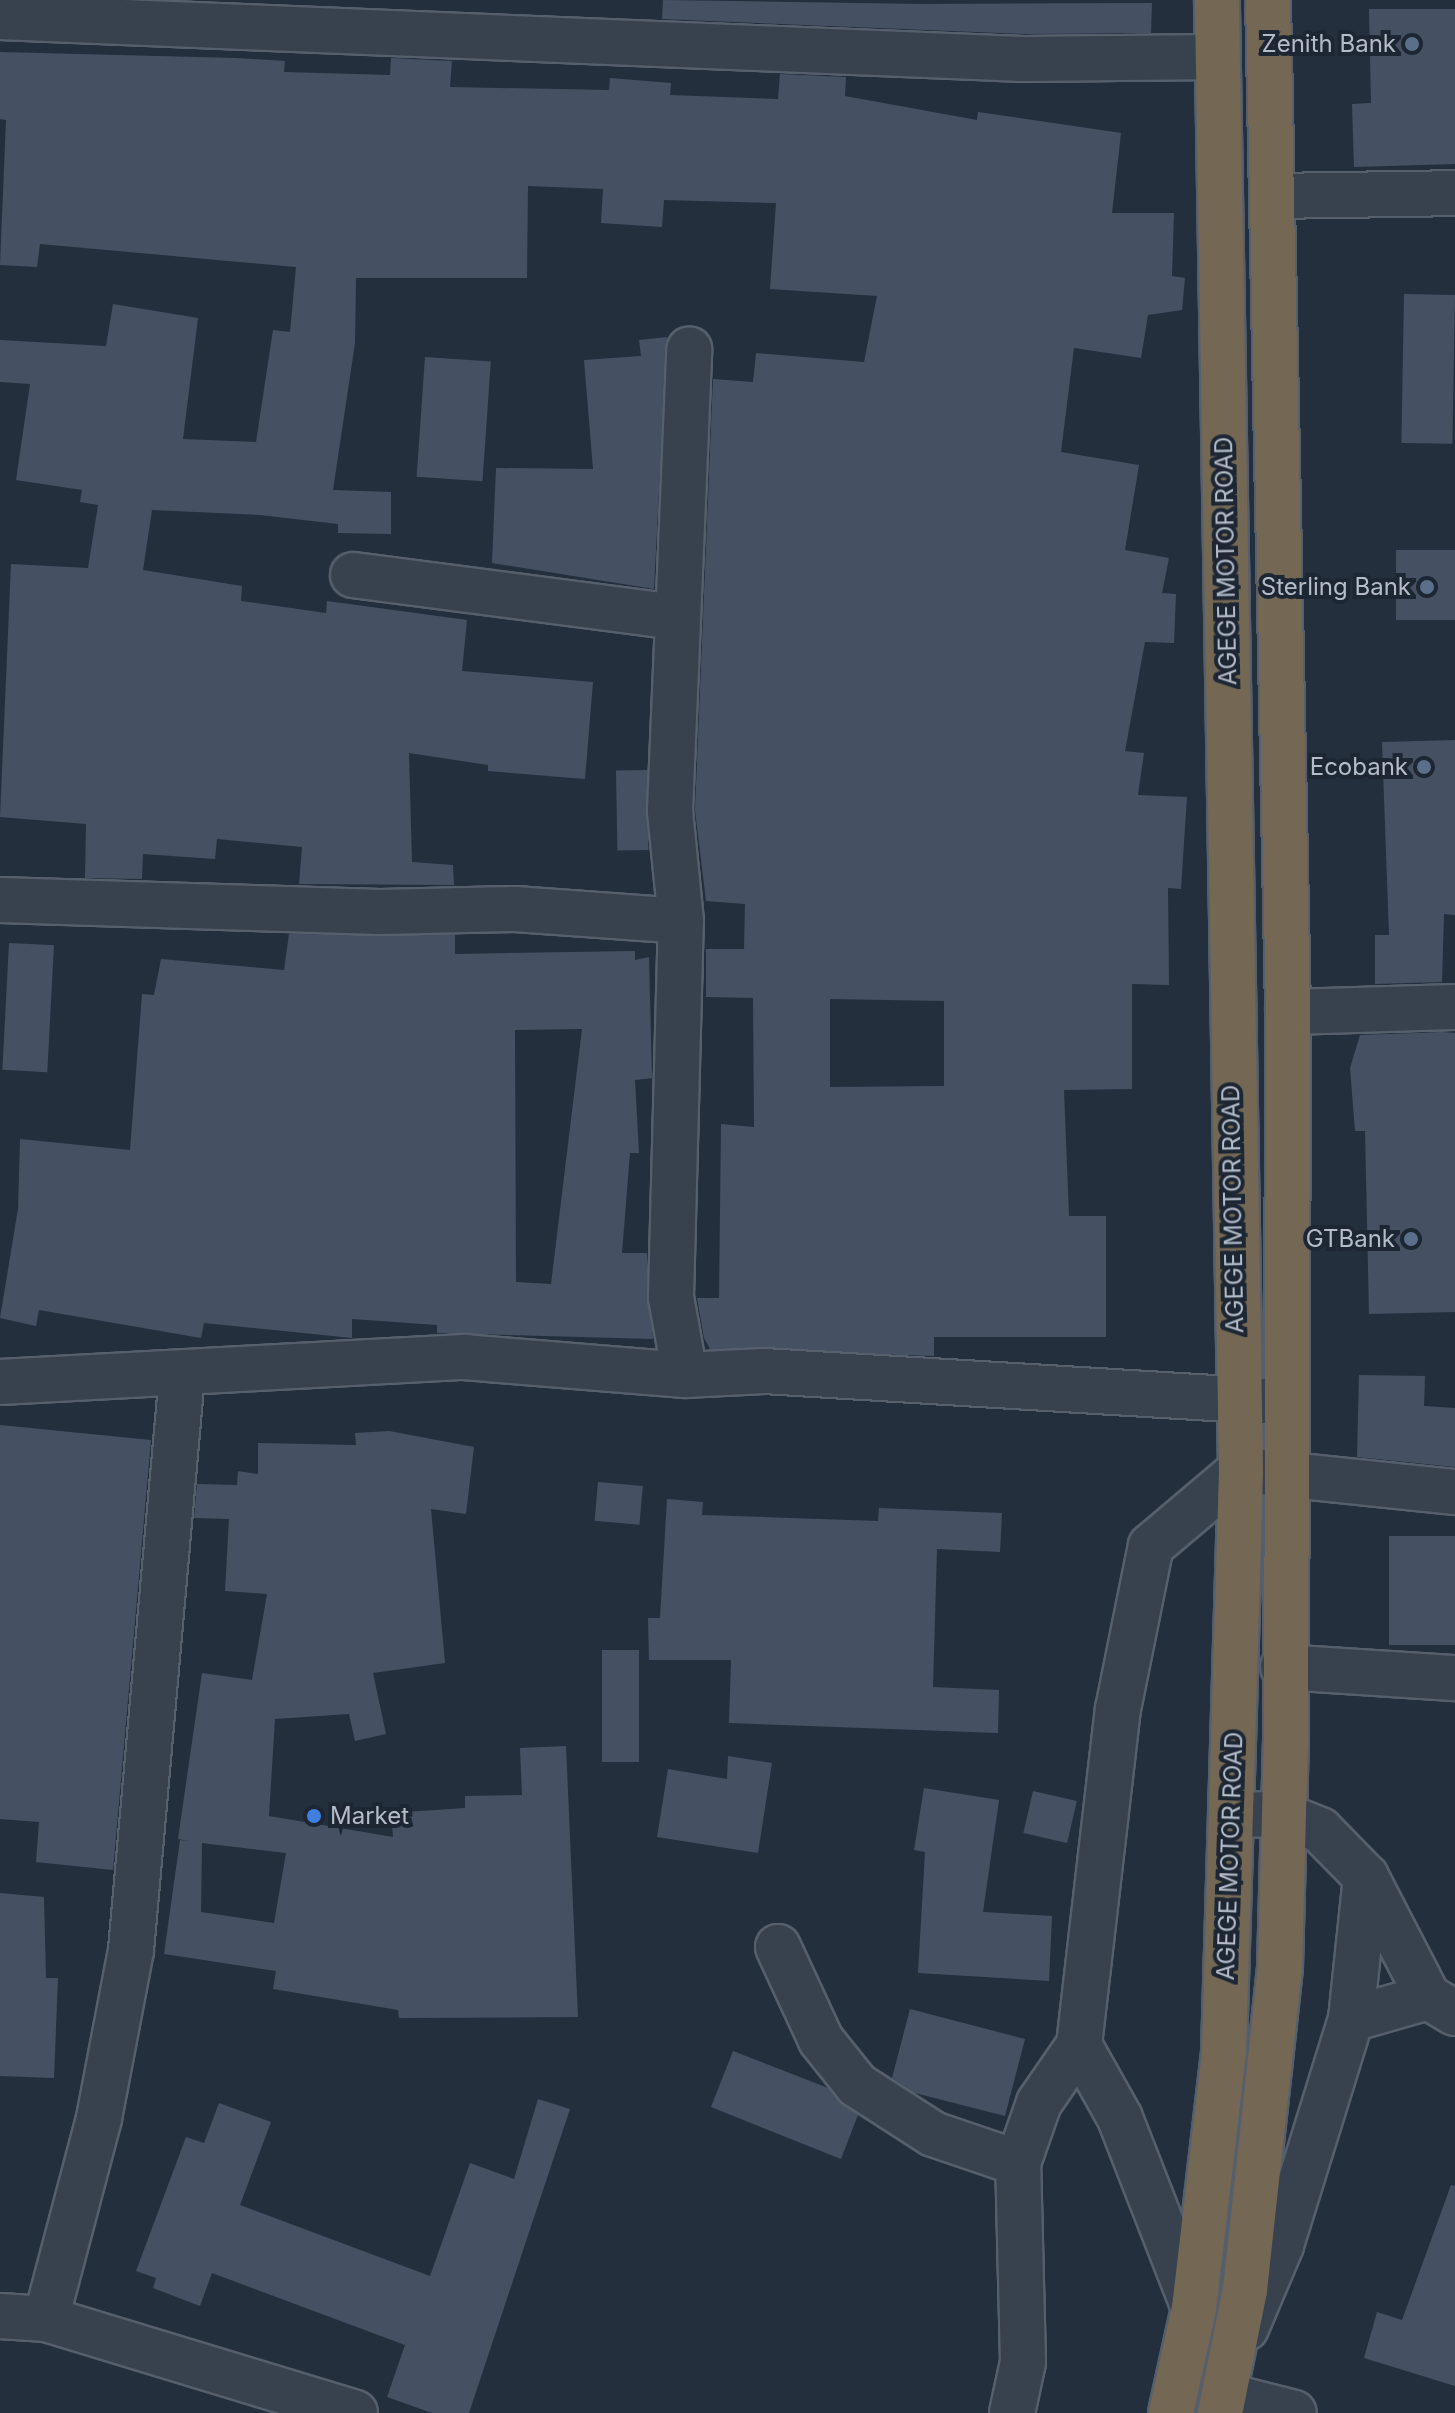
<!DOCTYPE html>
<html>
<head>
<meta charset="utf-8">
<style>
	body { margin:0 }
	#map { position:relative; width:1455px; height:2413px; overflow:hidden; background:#242f3e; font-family:Inter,sans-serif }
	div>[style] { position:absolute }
	.building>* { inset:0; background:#455162; transform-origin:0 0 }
	.roads { filter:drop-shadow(2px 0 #565f6c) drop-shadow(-2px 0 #565f6c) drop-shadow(0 2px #565f6c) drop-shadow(0 -2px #565f6c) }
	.minor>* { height:44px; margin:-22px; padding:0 22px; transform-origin:22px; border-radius:22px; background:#38414e }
	.highway>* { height:44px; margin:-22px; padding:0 22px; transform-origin:22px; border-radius:22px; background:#746855 }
	.dots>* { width:22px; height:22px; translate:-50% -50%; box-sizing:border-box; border:4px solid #1d2633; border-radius:50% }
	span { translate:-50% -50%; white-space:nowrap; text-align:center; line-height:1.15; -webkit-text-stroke:8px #1d2633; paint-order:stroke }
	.poi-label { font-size:24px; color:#b4bcc9 }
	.right { translate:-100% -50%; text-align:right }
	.left { translate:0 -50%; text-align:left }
	.street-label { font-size:24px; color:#b4bcc9 }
</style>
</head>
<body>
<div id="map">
	<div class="building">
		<i style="clip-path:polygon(663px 0,921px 4px,1152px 3px,1151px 33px,1023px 34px,662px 19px)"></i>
		<i style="clip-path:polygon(1369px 9px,1455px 9px,1455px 164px,1354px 167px,1352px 104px,1371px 103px)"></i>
		<i style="clip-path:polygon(evenodd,0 52px,236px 58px,285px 61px,284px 72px,390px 75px,391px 58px,452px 61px,450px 87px,609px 90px,610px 78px,671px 83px,670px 95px,778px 99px,780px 74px,846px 77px,845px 96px,977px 120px,978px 112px,1121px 133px,1112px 213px,1174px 213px,1172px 276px,1185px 278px,1182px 310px,1148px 315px,1141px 358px,1074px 348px,1061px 452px,1139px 465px,1125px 550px,1169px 558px,1162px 593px,1176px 594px,1174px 643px,1145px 642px,1125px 751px,1144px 753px,1138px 795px,1187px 797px,1181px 889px,1168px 888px,1169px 985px,1132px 984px,1132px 1089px,1064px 1090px,1069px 1216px,1106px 1216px,1106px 1337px,934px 1337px,934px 1356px,710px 1349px,704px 1338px,697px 1298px,719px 1298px,721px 1124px,754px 1127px,753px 998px,706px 997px,706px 949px,744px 949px,745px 904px,706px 901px,695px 810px,713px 379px,753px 382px,756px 353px,864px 362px,877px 296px,770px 289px,776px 203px,664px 200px,662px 227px,601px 223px,603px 189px,528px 186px,527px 278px,356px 278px,355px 343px,333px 490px,391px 492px,391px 534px,338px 533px,338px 524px,260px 515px,152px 510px,143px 570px,242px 586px,241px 601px,326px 613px,327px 601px,467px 620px,462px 671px,593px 682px,585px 779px,488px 771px,488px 765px,409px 753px,412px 862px,453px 865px,454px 885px,299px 884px,302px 847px,217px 839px,215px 859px,143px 854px,142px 879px,85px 878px,86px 824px,0 817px,11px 564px,88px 568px,98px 505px,80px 502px,82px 490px,16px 480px,30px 384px,0 382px,0 340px,106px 346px,113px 304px,198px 318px,183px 439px,256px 442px,273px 330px,290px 332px,296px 267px,40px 244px,37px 267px,0 265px,6px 120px,0 119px,0 52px,830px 999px,944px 1001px,944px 1086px,830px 1087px,830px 999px)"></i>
		<i style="left:1404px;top:294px;width:51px;height:149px;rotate:1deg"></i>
		<i style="clip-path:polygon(667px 337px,654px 589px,492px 563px,496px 468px,593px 469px,584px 360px,641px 356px,639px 340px)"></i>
		<i style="left:425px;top:357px;width:66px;height:120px;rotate:4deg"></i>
		<i style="left:1455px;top:550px;width:70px;height:59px;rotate:90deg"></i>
		<i style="clip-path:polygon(1455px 740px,1455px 915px,1444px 914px,1442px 982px,1375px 984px,1375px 935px,1389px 935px,1382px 742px)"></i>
		<i style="left:647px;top:770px;width:80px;height:31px;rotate:89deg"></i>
		<i style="clip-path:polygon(evenodd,289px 934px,455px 935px,455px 954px,635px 951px,635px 960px,649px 957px,652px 1078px,635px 1080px,639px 1153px,630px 1153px,622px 1253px,647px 1253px,653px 1339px,437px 1333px,437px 1325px,352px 1319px,352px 1338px,204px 1323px,201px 1338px,39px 1310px,36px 1326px,0 1318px,18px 1209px,20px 1139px,130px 1150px,142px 994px,154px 995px,161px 959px,284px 970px,289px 934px,582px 1029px,551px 1284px,516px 1282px,515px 1030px,582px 1029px)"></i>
		<i style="left:9px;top:943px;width:45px;height:127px;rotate:3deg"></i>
		<i style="clip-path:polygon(1442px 1032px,1455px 1033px,1455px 1312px,1369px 1314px,1365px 1131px,1355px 1131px,1350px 1068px,1360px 1035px)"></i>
		<i style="clip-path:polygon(1359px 1375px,1425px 1376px,1424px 1406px,1455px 1408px,1455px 1467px,1357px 1457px)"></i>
		<i style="clip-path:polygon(0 1425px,151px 1440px,113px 1870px,36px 1862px,39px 1822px,0 1819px)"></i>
		<i style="clip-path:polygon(evenodd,389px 1431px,474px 1447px,466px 1514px,431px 1509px,445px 1663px,373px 1673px,386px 1734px,355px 1741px,349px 1714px,275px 1719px,269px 1816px,393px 1837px,391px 1813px,465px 1808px,465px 1796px,522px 1795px,520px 1748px,566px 1746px,578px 2017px,399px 2018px,398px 2010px,273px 1989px,276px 1971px,164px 1954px,180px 1840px,189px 1841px,178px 1839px,202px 1673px,252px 1680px,267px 1594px,225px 1591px,229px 1519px,194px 1518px,197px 1484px,237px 1485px,238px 1471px,258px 1474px,258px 1443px,356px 1445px,355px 1433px,389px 1431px,202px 1843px,286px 1853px,274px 1923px,201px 1912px,202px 1843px)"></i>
		<i style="left:598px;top:1482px;width:45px;height:39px;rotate:5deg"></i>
		<i style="clip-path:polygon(667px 1499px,703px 1502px,702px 1515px,878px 1521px,879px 1508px,1002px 1513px,1000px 1552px,937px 1549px,933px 1687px,999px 1690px,998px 1733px,729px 1723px,731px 1660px,649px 1660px,648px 1618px,660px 1618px)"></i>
		<i style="left:1389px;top:1536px;width:66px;height:109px"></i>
		<i style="left:602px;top:1650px;width:37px;height:112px"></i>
		<i style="clip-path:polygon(728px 1756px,772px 1763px,758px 1853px,657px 1837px,668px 1769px,727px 1779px)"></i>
		<i style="clip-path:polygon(924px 1788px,999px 1800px,983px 1912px,1052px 1916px,1049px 1981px,918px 1973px,925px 1852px,914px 1850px)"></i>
		<i style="left:1033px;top:1791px;width:45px;height:43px;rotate:13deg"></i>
		<i style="clip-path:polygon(0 1893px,44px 1897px,46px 1978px,58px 1978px,54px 2078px,0 2076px)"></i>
		<i style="clip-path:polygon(910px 2009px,1025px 2039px,1005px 2116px,915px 2093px,892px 2078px)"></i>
		<i style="clip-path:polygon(733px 2051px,828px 2088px,858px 2115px,841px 2159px,711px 2107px)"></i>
		<i style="clip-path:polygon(538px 2099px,570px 2109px,469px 2413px,432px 2413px,387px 2397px,405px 2345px,212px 2273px,200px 2306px,153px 2288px,156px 2278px,136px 2271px,186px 2137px,204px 2143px,219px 2103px,271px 2122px,240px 2205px,430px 2276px,470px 2163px,514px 2179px)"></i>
		<i style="clip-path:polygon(1451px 2185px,1455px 2186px,1455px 2386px,1364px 2358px,1377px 2312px,1402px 2320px)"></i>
	</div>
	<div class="roads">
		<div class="minor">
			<i style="left:0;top:17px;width:1024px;rotate:2.35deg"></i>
			<i style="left:1023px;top:59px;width:194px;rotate:-0.6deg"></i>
			<i style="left:1273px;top:196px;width:182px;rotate:-0.9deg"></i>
			<i style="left:353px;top:575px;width:325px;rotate:7.4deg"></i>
			<i style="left:0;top:900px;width:380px;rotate:1.8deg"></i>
			<i style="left:380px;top:912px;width:135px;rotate:-1.3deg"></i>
			<i style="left:515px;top:909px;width:166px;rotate:4.1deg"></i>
			<i style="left:1288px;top:1012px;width:167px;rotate:-1.7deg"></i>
			<i style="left:685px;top:1375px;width:79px;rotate:-100.2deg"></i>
			<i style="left:671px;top:1297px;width:376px;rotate:-88.5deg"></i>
			<i style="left:681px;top:921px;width:111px;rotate:-95.7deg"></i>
			<i style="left:670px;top:811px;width:462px;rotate:-87.6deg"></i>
			<i style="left:0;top:1382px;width:465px;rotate:-3.1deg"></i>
			<i style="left:464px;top:1357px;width:222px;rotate:4.7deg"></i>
			<i style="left:685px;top:1375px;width:79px;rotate:-2.9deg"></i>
			<i style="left:764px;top:1371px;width:516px;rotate:3.44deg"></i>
			<i style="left:1283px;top:1667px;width:172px;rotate:3.7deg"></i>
			<i style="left:1232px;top:1815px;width:48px;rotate:-1.2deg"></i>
			<i style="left:1280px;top:1814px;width:43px;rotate:21.8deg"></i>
			<i style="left:1320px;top:1830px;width:66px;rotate:45.6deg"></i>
			<i style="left:1366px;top:1877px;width:135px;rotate:62.7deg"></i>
			<i style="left:1428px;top:1997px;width:31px;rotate:31deg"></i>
			<i style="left:778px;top:1947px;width:102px;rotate:65.2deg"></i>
			<i style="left:821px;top:2040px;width:58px;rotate:51.3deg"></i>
			<i style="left:857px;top:2085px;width:90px;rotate:32.8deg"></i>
			<i style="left:933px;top:2134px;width:90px;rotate:18.8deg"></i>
			<i style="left:1351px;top:2019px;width:80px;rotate:-15.9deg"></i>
			<i style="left:1194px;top:2308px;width:204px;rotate:-111.3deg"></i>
			<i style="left:1120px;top:2118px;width:84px;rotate:-119.3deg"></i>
			<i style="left:1079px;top:2045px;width:338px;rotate:-83.4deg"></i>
			<i style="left:1118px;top:1709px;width:166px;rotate:-78.6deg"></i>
			<i style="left:1151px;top:1546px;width:118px;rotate:-40.2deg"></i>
			<i style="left:1241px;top:1470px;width:215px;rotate:5.9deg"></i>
			<i style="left:0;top:2316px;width:46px;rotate:3.7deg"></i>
			<i style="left:46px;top:2319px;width:323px;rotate:16.9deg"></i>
			<i style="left:46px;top:2319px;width:208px;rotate:-75.2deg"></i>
			<i style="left:99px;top:2118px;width:171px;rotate:-79.2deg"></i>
			<i style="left:131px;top:1950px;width:577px;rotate:-84.93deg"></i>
			<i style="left:1246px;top:2328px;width:90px;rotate:-67.1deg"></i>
			<i style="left:1281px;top:2245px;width:237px;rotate:-72.8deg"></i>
			<i style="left:1351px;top:2019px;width:143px;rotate:-84deg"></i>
			<i style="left:1224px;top:2395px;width:72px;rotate:14.4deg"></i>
			<i style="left:1012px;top:2413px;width:52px;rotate:-77.8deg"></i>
			<i style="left:1023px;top:2362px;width:199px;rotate:-91.4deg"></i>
			<i style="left:1018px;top:2163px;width:64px;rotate:-70.7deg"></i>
			<i style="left:1039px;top:2103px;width:70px;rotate:-55.4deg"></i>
		</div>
		<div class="highway">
			<i style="left:1171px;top:2413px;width:107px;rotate:-77.6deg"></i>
			<i style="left:1194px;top:2308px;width:259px;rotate:-83.3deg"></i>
			<i style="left:1224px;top:2051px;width:581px;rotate:-88.32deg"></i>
			<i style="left:1241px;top:1470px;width:1470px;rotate:-90.94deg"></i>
			<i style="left:1220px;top:2413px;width:126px;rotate:-78.5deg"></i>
			<i style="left:1245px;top:2290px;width:325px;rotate:-83.8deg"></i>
			<i style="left:1280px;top:1967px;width:225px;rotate:-88.5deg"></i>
			<i style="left:1286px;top:1742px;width:730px;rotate:-89.84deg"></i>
			<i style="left:1288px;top:1012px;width:1012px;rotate:-91.13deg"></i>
		</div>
	</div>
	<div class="dots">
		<i style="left:1412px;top:44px;background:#5c6f8a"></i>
		<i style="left:1427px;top:587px;background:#5c6f8a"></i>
		<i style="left:1424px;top:767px;background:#5c6f8a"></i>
		<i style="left:1411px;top:1239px;background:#5c6f8a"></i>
		<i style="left:314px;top:1816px;background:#3f7fe0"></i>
	</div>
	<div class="poi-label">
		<span class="right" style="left:1396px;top:44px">Zenith Bank</span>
		<span class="right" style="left:1411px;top:587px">Sterling Bank</span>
		<span class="right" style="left:1408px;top:767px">Ecobank</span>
		<span class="right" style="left:1395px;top:1239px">GTBank</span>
		<span class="left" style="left:330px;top:1816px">Market</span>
	</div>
	<div class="street-label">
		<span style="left:1226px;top:561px;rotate:-91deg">AGEGE MOTOR ROAD</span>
		<span style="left:1233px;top:1209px;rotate:-91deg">AGEGE MOTOR ROAD</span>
		<span style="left:1230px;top:1856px;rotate:-88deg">AGEGE MOTOR ROAD</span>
	</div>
</div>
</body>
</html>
